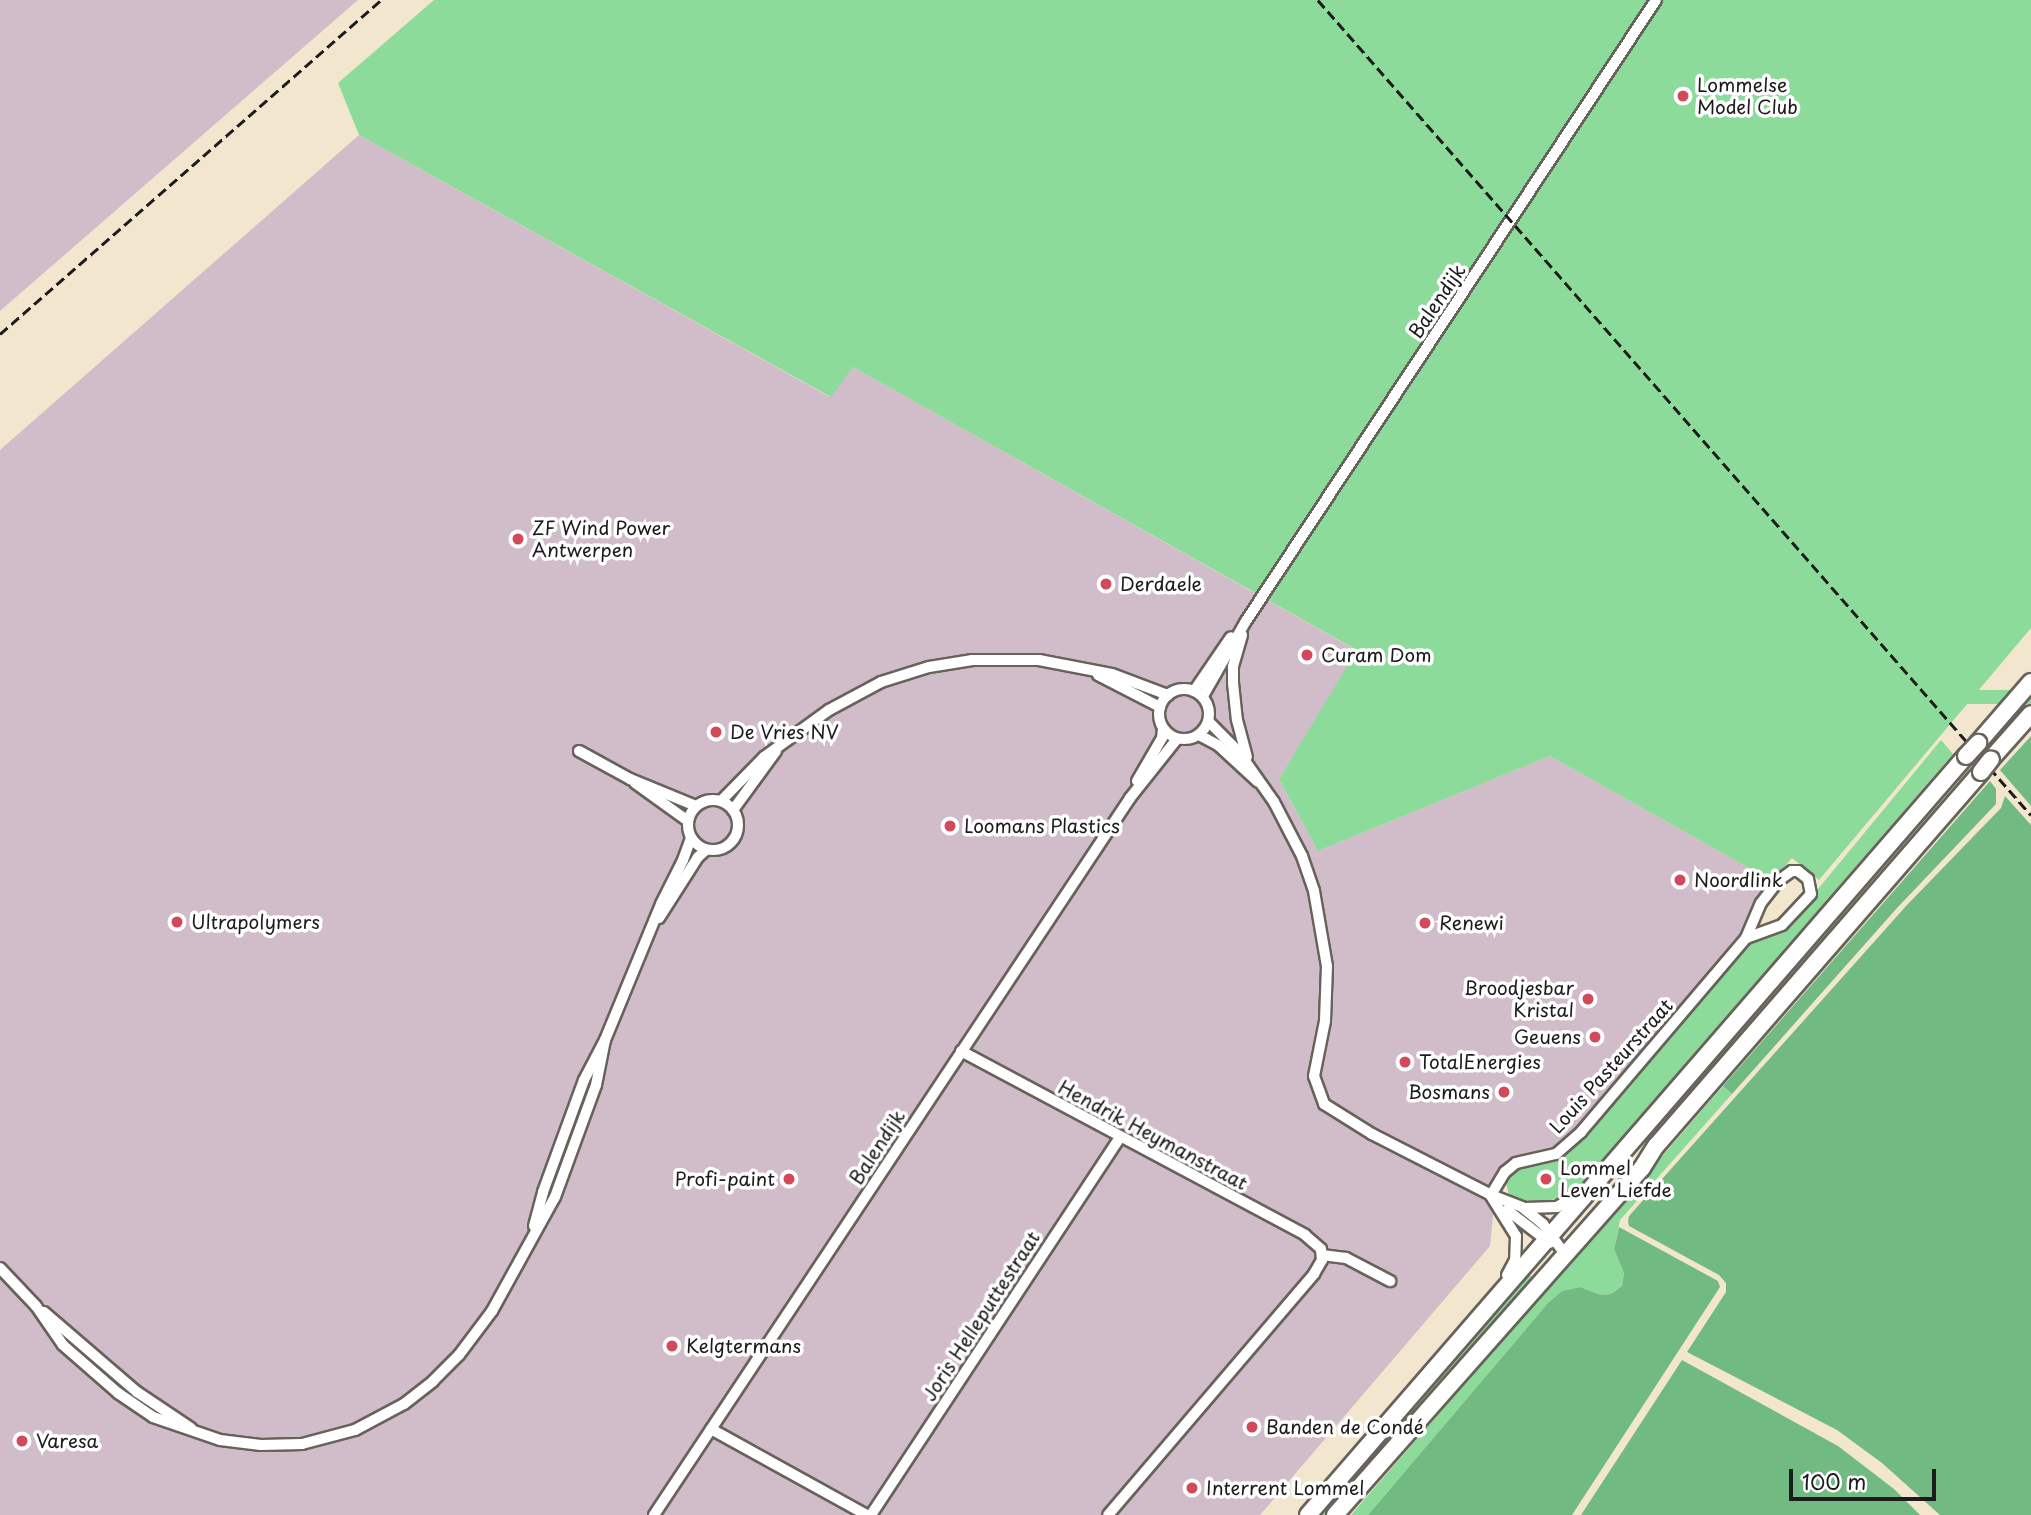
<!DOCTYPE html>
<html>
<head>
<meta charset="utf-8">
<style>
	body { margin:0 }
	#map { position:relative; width:2031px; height:1515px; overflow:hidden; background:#f3e6ce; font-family:"Playpen Sans",sans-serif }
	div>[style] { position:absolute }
	.industrial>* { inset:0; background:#d1bdc9 }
	.green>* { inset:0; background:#8cdb9a; transform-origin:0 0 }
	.forest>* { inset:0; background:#71bb82 }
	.roads { filter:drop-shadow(2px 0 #67635a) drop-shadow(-2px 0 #67635a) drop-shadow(0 2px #67635a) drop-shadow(0 -2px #67635a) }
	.minor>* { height:10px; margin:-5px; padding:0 5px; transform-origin:5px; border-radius:5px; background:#fff }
	.minor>.ring { margin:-5px; padding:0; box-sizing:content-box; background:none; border:10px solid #fff; border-radius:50% }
	.trunk>* { height:16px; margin:-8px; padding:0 8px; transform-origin:8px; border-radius:8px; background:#fff }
	.rail>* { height:2.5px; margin-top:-1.25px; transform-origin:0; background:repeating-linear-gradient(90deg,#1c1c1c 0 10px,transparent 0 15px) }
	.bridges { filter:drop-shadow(2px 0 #67635a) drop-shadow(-2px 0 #67635a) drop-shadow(0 2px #67635a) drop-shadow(0 -2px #67635a) }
	.trunk-bridge>* { height:16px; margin:-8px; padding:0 8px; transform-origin:8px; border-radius:8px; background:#fff }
	.dots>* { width:19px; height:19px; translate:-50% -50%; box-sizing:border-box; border:4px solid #fff; border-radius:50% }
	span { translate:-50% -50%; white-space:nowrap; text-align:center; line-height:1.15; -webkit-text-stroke:7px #fff; paint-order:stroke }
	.poi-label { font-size:19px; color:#1c1c1c }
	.left { translate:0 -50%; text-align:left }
	.right { translate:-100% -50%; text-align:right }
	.street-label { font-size:19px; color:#1c1c1c }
	.scale { position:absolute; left:1789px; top:1469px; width:147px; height:32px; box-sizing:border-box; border:4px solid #1c1c1c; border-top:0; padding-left:9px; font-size:21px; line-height:24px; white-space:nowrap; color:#1c1c1c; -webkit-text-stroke:5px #fff; paint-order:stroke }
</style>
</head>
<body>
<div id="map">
	<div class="industrial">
		<i style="clip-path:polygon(0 0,358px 0,0 311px)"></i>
		<i style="clip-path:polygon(359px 135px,830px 397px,853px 367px,1358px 651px,1279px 779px,1318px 851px,1550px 756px,1772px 881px,1753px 903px,1745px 930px,1569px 1137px,1552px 1150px,1514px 1158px,1502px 1168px,1497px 1175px,1490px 1246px,1260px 1515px,0 1515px,0 450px)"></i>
	</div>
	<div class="green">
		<i style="clip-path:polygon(434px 0,2031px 0,2031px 628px,1819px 880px,1792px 858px,1772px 881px,1550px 756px,1318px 851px,1279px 779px,1357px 650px,853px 367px,831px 397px,359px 135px,338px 83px)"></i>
		<i style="left:2031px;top:690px;width:14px;height:663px;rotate:90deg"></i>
		<i style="clip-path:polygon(1941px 740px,1953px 754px,1579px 1188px,1545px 1203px,1534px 1203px,1509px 1195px,1506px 1183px,1515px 1170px,1551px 1161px,1575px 1146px,1749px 943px,1785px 929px)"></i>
		<i style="clip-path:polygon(1723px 1086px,1732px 1094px,1620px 1220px,1614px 1249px,1624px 1273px,1622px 1286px,1611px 1294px,1601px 1295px,1580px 1287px,1562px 1291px,1548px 1303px,1368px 1515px,1351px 1515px)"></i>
		<i style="clip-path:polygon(1526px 1272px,1532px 1277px,1472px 1349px,1328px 1515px,1316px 1515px)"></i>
	</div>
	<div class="forest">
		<i style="clip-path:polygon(2031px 736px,2031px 806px,2000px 770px)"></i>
		<i style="clip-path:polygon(1990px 781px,1996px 789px,1996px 804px,1897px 908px,1732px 1094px,1723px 1086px)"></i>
		<i style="clip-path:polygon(2005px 796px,2031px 825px,2031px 1515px,1940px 1515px,1882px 1463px,1837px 1430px,1687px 1352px,1726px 1292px,1726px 1283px,1719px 1275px,1629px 1226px,1628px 1221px,1629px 1216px,1907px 905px,2001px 808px)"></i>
		<i style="clip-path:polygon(1619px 1227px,1718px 1281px,1720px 1287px,1572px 1515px,1368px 1515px,1548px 1303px,1562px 1291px,1580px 1287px,1601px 1295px,1611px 1294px,1622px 1286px,1624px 1273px,1614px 1249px)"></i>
		<i style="clip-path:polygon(1682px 1360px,1838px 1446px,1894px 1489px,1920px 1515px,1581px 1515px)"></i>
	</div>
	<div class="roads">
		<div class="minor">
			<i style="left:1242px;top:635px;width:33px;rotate:106deg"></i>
			<i style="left:1233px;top:667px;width:16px;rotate:90deg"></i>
			<i style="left:1233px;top:683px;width:37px;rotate:84deg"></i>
			<i style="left:1237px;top:720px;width:38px;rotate:75deg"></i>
			<i style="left:1098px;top:675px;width:70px;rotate:27.3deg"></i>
			<i class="ring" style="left:1159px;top:689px;width:40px;height:40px"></i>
			<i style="left:1194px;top:691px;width:65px;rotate:-55.6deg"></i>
			<i style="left:1203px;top:696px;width:86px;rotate:-60.2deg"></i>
			<i style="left:1246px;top:621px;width:744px;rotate:-56.57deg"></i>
			<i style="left:1209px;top:722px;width:41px;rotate:45deg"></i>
			<i style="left:1238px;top:751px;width:62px;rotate:54.8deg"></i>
			<i style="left:1274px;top:802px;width:61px;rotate:62.6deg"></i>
			<i style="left:1302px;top:856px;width:37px;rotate:71deg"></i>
			<i style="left:1314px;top:891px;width:76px;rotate:80.2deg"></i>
			<i style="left:1327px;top:966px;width:55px;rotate:92.1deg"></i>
			<i style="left:1325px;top:1021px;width:56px;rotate:101.3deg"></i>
			<i style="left:1314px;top:1076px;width:30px;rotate:70deg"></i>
			<i style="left:1324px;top:1104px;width:57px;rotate:32deg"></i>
			<i style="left:1372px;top:1134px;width:134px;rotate:27.1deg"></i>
			<i style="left:1491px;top:1195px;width:33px;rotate:21deg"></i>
			<i style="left:1522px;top:1207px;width:27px;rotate:39deg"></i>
			<i style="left:1543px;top:1224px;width:31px;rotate:54deg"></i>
			<i style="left:1199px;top:735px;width:21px;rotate:28deg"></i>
			<i style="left:1218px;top:745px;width:54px;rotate:42.8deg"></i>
			<i style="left:579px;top:751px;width:58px;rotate:28.8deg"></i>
			<i style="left:630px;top:779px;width:71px;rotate:22.2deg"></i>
			<i style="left:1137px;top:781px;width:50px;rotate:-59.8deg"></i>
			<i style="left:1162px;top:738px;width:9px;rotate:-84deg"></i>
			<i style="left:635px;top:783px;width:65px;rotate:35.6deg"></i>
			<i class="ring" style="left:688px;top:800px;width:40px;height:40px"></i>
			<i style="left:721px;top:801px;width:62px;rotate:-45.7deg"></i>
			<i style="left:764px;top:757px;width:80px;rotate:-35.9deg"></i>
			<i style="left:829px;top:710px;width:59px;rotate:-28.3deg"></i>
			<i style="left:881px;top:682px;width:50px;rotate:-17.4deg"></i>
			<i style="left:929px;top:667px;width:44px;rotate:-9.2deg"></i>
			<i style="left:972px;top:660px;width:67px"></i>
			<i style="left:1039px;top:660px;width:74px;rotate:10.9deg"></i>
			<i style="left:1112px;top:674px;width:60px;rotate:20.6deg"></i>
			<i style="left:733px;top:810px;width:73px;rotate:-53.9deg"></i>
			<i style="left:659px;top:918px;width:72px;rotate:-57.4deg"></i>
			<i style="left:698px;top:857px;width:11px;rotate:-41deg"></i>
			<i style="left:961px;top:1051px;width:390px;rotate:28.1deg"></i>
			<i style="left:1305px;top:1235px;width:21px;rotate:41deg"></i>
			<i style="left:1321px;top:1249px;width:11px;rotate:85deg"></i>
			<i style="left:1322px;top:1260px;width:16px;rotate:120deg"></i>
			<i style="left:1314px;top:1274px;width:317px;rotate:130.5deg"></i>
			<i style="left:1491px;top:1195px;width:27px;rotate:-59deg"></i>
			<i style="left:1505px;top:1172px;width:14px;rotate:-39deg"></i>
			<i style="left:1516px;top:1163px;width:41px;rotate:-12.7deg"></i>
			<i style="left:1556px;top:1154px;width:33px;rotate:-41deg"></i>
			<i style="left:1581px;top:1132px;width:255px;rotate:-49.6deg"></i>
			<i style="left:1746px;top:938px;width:38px;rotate:-67deg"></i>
			<i style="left:1761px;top:903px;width:28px;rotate:-52deg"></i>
			<i style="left:1778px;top:881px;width:17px;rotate:-36deg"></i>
			<i style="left:1792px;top:871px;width:6px"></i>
			<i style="left:1798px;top:871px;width:13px;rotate:39deg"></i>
			<i style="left:1808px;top:879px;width:15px;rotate:79deg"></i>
			<i style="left:1811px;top:894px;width:42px;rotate:133.1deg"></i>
			<i style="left:1782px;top:925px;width:38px;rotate:160deg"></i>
			<i style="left:1491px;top:1196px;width:47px;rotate:58deg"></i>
			<i style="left:1516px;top:1236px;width:24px;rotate:92deg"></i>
			<i style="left:1515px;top:1260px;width:17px;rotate:118deg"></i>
			<i style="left:1525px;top:1208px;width:32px;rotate:-2deg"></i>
			<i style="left:1557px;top:1207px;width:26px;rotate:-32deg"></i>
			<i style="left:1507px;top:1210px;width:54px;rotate:37.5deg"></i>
			<i style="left:534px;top:1226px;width:35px;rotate:-75deg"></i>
			<i style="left:543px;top:1192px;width:119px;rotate:-69.9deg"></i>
			<i style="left:584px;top:1080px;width:45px;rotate:-62.3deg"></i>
			<i style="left:605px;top:1040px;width:147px;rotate:-67.6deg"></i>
			<i style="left:661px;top:904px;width:49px;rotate:-63.4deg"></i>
			<i style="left:683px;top:860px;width:23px;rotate:-70deg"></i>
			<i style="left:1322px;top:1255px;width:24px;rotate:7deg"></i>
			<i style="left:1346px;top:1258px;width:50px;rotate:27.6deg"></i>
			<i style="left:0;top:1268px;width:52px;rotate:46.5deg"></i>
			<i style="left:36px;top:1306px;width:47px;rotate:55.3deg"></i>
			<i style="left:63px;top:1345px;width:73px;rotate:41.1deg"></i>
			<i style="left:118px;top:1393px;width:42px;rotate:34.4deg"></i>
			<i style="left:153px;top:1417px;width:71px;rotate:18.9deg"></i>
			<i style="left:220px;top:1440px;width:41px;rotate:7deg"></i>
			<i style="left:261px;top:1445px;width:41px;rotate:-1.4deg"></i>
			<i style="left:302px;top:1444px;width:55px;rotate:-14.8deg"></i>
			<i style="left:355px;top:1430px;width:55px;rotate:-28deg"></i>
			<i style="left:404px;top:1404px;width:37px;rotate:-38deg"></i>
			<i style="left:433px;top:1381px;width:37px;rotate:-45deg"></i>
			<i style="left:459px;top:1355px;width:55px;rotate:-53.1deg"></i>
			<i style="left:492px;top:1311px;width:130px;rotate:-61.1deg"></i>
			<i style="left:555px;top:1197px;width:119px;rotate:-69.9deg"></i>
			<i style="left:596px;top:1085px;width:46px;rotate:-78.7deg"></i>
			<i style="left:44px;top:1312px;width:123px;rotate:40.7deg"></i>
			<i style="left:137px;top:1392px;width:65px;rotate:33.7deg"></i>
			<i style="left:711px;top:1429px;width:178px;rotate:28.9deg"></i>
			<i style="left:654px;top:1515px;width:861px;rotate:-56.42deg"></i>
			<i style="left:1130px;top:798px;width:75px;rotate:-51.5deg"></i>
			<i style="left:871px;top:1515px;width:453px;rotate:-56.6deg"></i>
		</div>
		<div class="trunk">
			<i style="left:1978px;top:743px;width:81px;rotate:-49deg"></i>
			<i style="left:1991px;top:759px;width:60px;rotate:-48.4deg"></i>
			<i style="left:1308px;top:1515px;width:1005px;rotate:-49.08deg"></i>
			<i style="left:1335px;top:1515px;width:463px;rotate:-48.5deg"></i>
			<i style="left:1642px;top:1168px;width:26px;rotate:-58deg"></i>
			<i style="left:1656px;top:1146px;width:495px;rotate:-49deg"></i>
		</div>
	</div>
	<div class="rail">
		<i style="left:1318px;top:0;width:1083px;rotate:48.82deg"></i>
		<i style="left:0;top:334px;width:507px;rotate:-41.24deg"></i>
	</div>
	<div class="bridges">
		<div class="trunk-bridge">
			<i style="left:1966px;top:756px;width:18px;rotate:-47deg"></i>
			<i style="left:1981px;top:772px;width:16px;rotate:-52deg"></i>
		</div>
	</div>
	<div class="dots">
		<i style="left:1683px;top:96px;background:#d1495b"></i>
		<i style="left:518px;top:539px;background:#d1495b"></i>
		<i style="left:1106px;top:584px;background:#d1495b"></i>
		<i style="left:1307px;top:655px;background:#d1495b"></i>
		<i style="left:716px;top:732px;background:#d1495b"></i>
		<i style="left:950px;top:826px;background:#d1495b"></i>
		<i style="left:1680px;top:880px;background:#d1495b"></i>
		<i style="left:177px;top:922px;background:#d1495b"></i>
		<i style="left:1425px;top:923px;background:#d1495b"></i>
		<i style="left:1588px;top:999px;background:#d1495b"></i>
		<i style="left:1595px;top:1037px;background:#d1495b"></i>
		<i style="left:1405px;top:1062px;background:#d1495b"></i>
		<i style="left:1504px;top:1092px;background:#d1495b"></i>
		<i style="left:789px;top:1179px;background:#d1495b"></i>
		<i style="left:1546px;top:1179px;background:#d1495b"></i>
		<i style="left:672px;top:1346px;background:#d1495b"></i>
		<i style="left:1252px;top:1427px;background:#d1495b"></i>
		<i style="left:22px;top:1441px;background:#d1495b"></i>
		<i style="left:1192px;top:1488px;background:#d1495b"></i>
	</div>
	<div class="poi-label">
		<span class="left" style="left:1697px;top:96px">Lommelse<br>Model Club</span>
		<span class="left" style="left:532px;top:539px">ZF Wind Power<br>Antwerpen</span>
		<span class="left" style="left:1120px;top:584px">Derdaele</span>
		<span class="left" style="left:1321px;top:655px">Curam Dom</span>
		<span class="left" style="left:730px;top:732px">De Vries NV</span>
		<span class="left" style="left:964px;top:826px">Loomans Plastics</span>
		<span class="left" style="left:1694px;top:880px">Noordlink</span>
		<span class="left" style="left:191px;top:922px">Ultrapolymers</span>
		<span class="left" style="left:1439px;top:923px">Renewi</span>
		<span class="right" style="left:1574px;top:999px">Broodjesbar<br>Kristal</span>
		<span class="right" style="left:1581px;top:1037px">Geuens</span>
		<span class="left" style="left:1419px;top:1062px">TotalEnergies</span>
		<span class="right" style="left:1490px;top:1092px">Bosmans</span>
		<span class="left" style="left:1560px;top:1179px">Lommel<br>Leven Liefde</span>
		<span class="right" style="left:775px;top:1179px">Profi-paint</span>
		<span class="left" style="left:686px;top:1346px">Kelgtermans</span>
		<span class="left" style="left:1266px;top:1427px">Banden de Condé</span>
		<span class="left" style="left:36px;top:1441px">Varesa</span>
		<span class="left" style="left:1206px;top:1488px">Interrent Lommel</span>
	</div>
	<div class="street-label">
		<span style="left:1437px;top:301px;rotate:-56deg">Balendijk</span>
		<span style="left:1611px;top:1066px;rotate:-48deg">Louis Pasteurstraat</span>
		<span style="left:1153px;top:1135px;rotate:28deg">Hendrik Heymanstraat</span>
		<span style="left:877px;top:1147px;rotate:-57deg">Balendijk</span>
		<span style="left:981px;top:1316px;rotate:-57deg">Joris Helleputtestraat</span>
	</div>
	<div class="scale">100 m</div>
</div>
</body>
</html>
